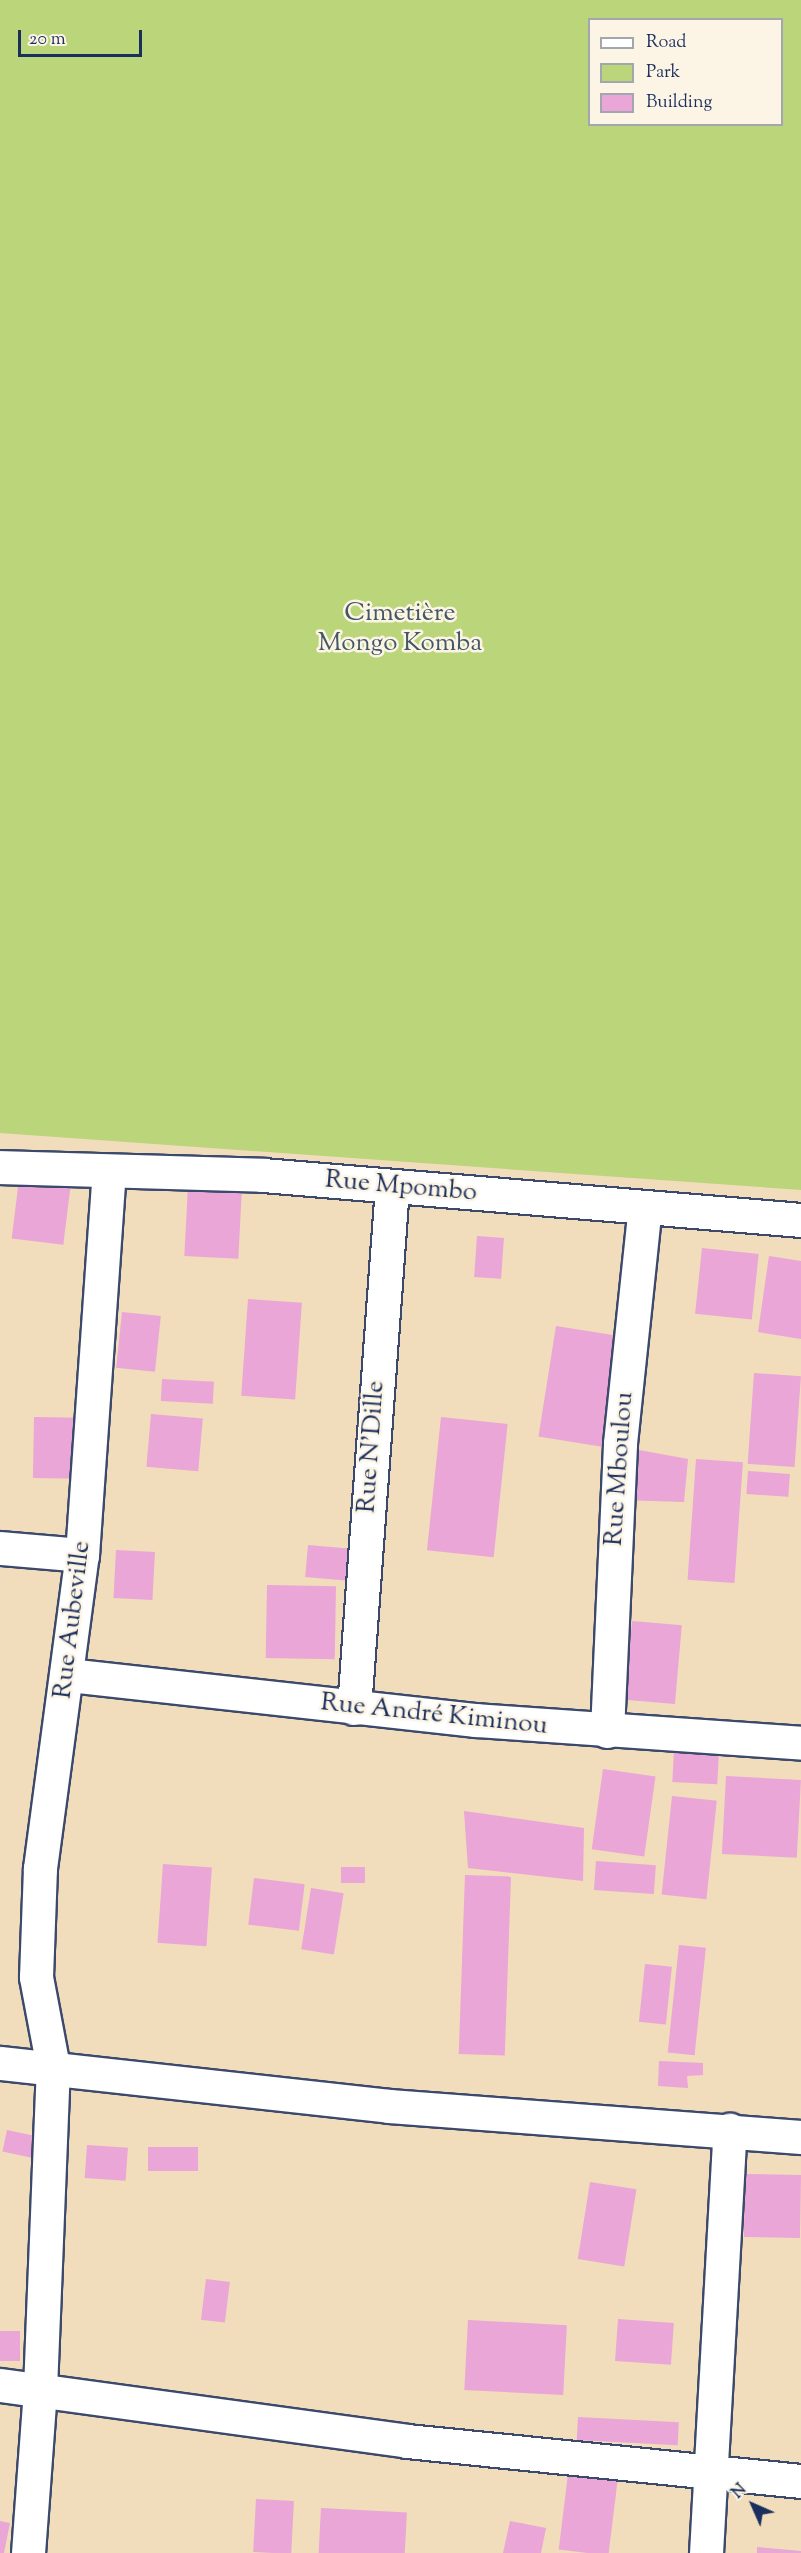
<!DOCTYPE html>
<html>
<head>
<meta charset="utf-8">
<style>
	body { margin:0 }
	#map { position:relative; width:801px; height:2553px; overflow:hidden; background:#f1dcbb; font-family:"Sorts Mill Goudy",serif }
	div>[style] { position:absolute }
	.green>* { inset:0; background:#bad57a }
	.building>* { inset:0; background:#e9a6d6; transform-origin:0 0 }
	.roads { filter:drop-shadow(2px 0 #3b496c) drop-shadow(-2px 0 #3b496c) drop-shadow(0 2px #3b496c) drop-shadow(0 -2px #3b496c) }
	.street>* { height:33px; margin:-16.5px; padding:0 16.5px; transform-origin:16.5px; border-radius:16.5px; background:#fff }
	.secondary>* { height:33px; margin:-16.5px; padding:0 16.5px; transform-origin:16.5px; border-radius:16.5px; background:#fff }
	span { translate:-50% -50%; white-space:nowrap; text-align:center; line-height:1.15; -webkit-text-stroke:5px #fcf5e5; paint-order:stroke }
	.park-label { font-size:26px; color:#435865 }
	.street-label { font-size:26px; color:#1b2f5e }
	.legend { position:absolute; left:588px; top:18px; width:195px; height:108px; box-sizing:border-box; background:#fcf5e5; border:2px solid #a2a6af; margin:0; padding:8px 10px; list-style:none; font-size:18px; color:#1b2f5e }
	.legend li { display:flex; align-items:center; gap:12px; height:30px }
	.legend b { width:30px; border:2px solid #a2a6af }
	.north { position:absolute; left:723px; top:2475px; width:60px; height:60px; -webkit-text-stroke:4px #fcf5e5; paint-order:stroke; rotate:315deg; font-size:16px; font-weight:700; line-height:24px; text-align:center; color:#1b2f5e }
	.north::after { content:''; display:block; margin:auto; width:21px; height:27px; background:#1b2f5e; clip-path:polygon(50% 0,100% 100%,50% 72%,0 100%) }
	.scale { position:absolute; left:18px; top:30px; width:124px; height:27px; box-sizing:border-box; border:3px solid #1b2f5e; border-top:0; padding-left:8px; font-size:18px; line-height:21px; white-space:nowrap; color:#1b2f5e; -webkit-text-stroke:4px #fcf5e5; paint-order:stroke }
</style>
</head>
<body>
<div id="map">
	<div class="green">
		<i style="clip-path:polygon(evenodd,0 0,801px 0,801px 1190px,0 1133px,0 0,590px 20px,782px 20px,782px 124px,590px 124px,590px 20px)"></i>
	</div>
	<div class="building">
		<i style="left:20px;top:1171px;width:52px;height:68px;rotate:7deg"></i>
		<i style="left:188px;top:1186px;width:54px;height:70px;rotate:3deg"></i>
		<i style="left:477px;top:1236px;width:27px;height:41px;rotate:4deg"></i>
		<i style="left:702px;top:1248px;width:57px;height:66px;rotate:6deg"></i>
		<i style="clip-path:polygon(769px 1256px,801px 1261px,801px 1339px,758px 1332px)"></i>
		<i style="left:248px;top:1299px;width:54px;height:97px;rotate:4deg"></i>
		<i style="left:122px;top:1312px;width:39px;height:56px;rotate:6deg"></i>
		<i style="left:556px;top:1326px;width:72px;height:112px;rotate:9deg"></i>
		<i style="left:754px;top:1373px;width:47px;height:91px;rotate:4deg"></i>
		<i style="left:162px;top:1379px;width:52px;height:22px;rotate:3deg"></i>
		<i style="left:151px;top:1414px;width:52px;height:53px;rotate:5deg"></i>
		<i style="left:34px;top:1417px;width:47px;height:61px;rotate:1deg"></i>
		<i style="left:441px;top:1417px;width:67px;height:134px;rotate:6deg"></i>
		<i style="clip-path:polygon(628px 1448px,688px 1459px,684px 1502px,621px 1500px)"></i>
		<i style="left:696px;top:1459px;width:47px;height:121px;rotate:4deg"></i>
		<i style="left:748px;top:1471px;width:42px;height:23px;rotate:4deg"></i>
		<i style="left:308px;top:1545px;width:46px;height:32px;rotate:5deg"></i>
		<i style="left:116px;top:1550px;width:39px;height:48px;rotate:3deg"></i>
		<i style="left:267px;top:1585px;width:69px;height:73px;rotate:1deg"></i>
		<i style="left:632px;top:1621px;width:50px;height:79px;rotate:5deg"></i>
		<i style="left:674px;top:1750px;width:45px;height:32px;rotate:3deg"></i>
		<i style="left:603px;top:1769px;width:53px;height:81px;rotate:8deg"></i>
		<i style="left:726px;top:1776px;width:75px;height:78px;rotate:3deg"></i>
		<i style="left:672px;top:1796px;width:45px;height:99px;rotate:6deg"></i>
		<i style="clip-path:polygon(464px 1811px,584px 1828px,583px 1881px,468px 1868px)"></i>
		<i style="left:596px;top:1861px;width:60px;height:29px;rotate:4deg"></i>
		<i style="left:163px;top:1864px;width:49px;height:79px;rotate:4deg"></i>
		<i style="left:341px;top:1867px;width:24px;height:16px"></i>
		<i style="left:465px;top:1875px;width:46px;height:179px;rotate:2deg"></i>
		<i style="left:254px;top:1878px;width:51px;height:47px;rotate:7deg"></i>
		<i style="left:311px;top:1888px;width:33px;height:62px;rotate:9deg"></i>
		<i style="left:679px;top:1945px;width:27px;height:108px;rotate:6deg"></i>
		<i style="left:645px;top:1964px;width:27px;height:58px;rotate:6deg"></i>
		<i style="clip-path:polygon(659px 2061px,703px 2063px,703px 2075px,687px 2076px,688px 2088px,658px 2086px)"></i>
		<i style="left:7px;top:2130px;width:30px;height:22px;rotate:12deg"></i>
		<i style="left:87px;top:2145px;width:41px;height:33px;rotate:4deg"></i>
		<i style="left:198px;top:2147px;width:24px;height:50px;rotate:90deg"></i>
		<i style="left:745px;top:2174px;width:56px;height:63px;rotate:1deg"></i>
		<i style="left:590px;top:2182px;width:47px;height:78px;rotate:9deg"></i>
		<i style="left:206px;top:2279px;width:24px;height:41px;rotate:7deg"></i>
		<i style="left:618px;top:2319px;width:56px;height:42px;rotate:4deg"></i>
		<i style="left:468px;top:2320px;width:99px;height:70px;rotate:3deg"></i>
		<i style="left:0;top:2331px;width:20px;height:30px"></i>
		<i style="left:578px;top:2417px;width:101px;height:23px;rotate:3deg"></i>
		<i style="left:568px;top:2474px;width:50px;height:76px;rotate:7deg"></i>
		<i style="left:256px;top:2499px;width:38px;height:53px;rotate:3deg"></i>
		<i style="left:321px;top:2508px;width:86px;height:45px;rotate:3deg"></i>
		<i style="clip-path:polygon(0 2521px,10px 2523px,4px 2553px,0 2553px)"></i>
		<i style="clip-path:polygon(510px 2521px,546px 2528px,541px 2553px,503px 2553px)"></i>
		<i style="clip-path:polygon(757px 2547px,801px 2551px,801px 2553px,757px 2553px)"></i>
	</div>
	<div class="roads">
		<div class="street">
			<i style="left:0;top:1167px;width:263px;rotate:1.7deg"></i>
			<i style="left:263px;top:1175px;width:540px;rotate:4.78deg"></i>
			<i style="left:0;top:1548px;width:82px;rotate:4.9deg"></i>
			<i style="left:68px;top:1675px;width:410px;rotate:6.3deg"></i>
			<i style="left:476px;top:1720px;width:326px;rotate:4deg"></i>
			<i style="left:354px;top:1708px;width:522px;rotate:-85.83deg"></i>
			<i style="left:607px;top:1731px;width:288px;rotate:-87.4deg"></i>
			<i style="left:620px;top:1443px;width:237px;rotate:-84deg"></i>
			<i style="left:0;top:2385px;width:411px;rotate:7.8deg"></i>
			<i style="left:407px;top:2441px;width:396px;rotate:5.8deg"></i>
			<i style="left:28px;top:2553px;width:164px;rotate:-85.8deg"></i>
			<i style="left:40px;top:2389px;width:322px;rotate:-87.7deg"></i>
			<i style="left:53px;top:2067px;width:92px;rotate:-100.7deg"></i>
			<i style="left:36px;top:1977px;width:109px;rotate:-87.9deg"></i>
			<i style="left:40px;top:1868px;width:316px;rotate:-82.4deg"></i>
			<i style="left:82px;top:1555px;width:385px;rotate:-86deg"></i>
			<i style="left:706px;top:2553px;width:424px;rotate:-86.8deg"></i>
		</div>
		<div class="secondary">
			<i style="left:0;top:2063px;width:391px;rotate:6.3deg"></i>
			<i style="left:389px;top:2106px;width:413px;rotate:4.3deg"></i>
		</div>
	</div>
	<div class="park-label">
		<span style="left:400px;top:629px">Cimetière<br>Mongo Komba</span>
	</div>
	<div class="street-label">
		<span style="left:401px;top:1187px;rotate:5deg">Rue Mpombo</span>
		<span style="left:372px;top:1447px;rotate:-86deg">Rue N'Dille</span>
		<span style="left:620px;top:1469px;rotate:-86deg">Rue Mboulou</span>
		<span style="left:73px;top:1620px;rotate:-83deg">Rue Aubeville</span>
		<span style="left:434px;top:1715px;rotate:6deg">Rue André Kiminou</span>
	</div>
	<ul class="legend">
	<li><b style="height:8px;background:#fff"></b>Road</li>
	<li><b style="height:16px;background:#bad57a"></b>Park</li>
	<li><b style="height:16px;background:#e9a6d6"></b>Building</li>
	</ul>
	<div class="north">N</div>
	<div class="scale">20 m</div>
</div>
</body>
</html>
